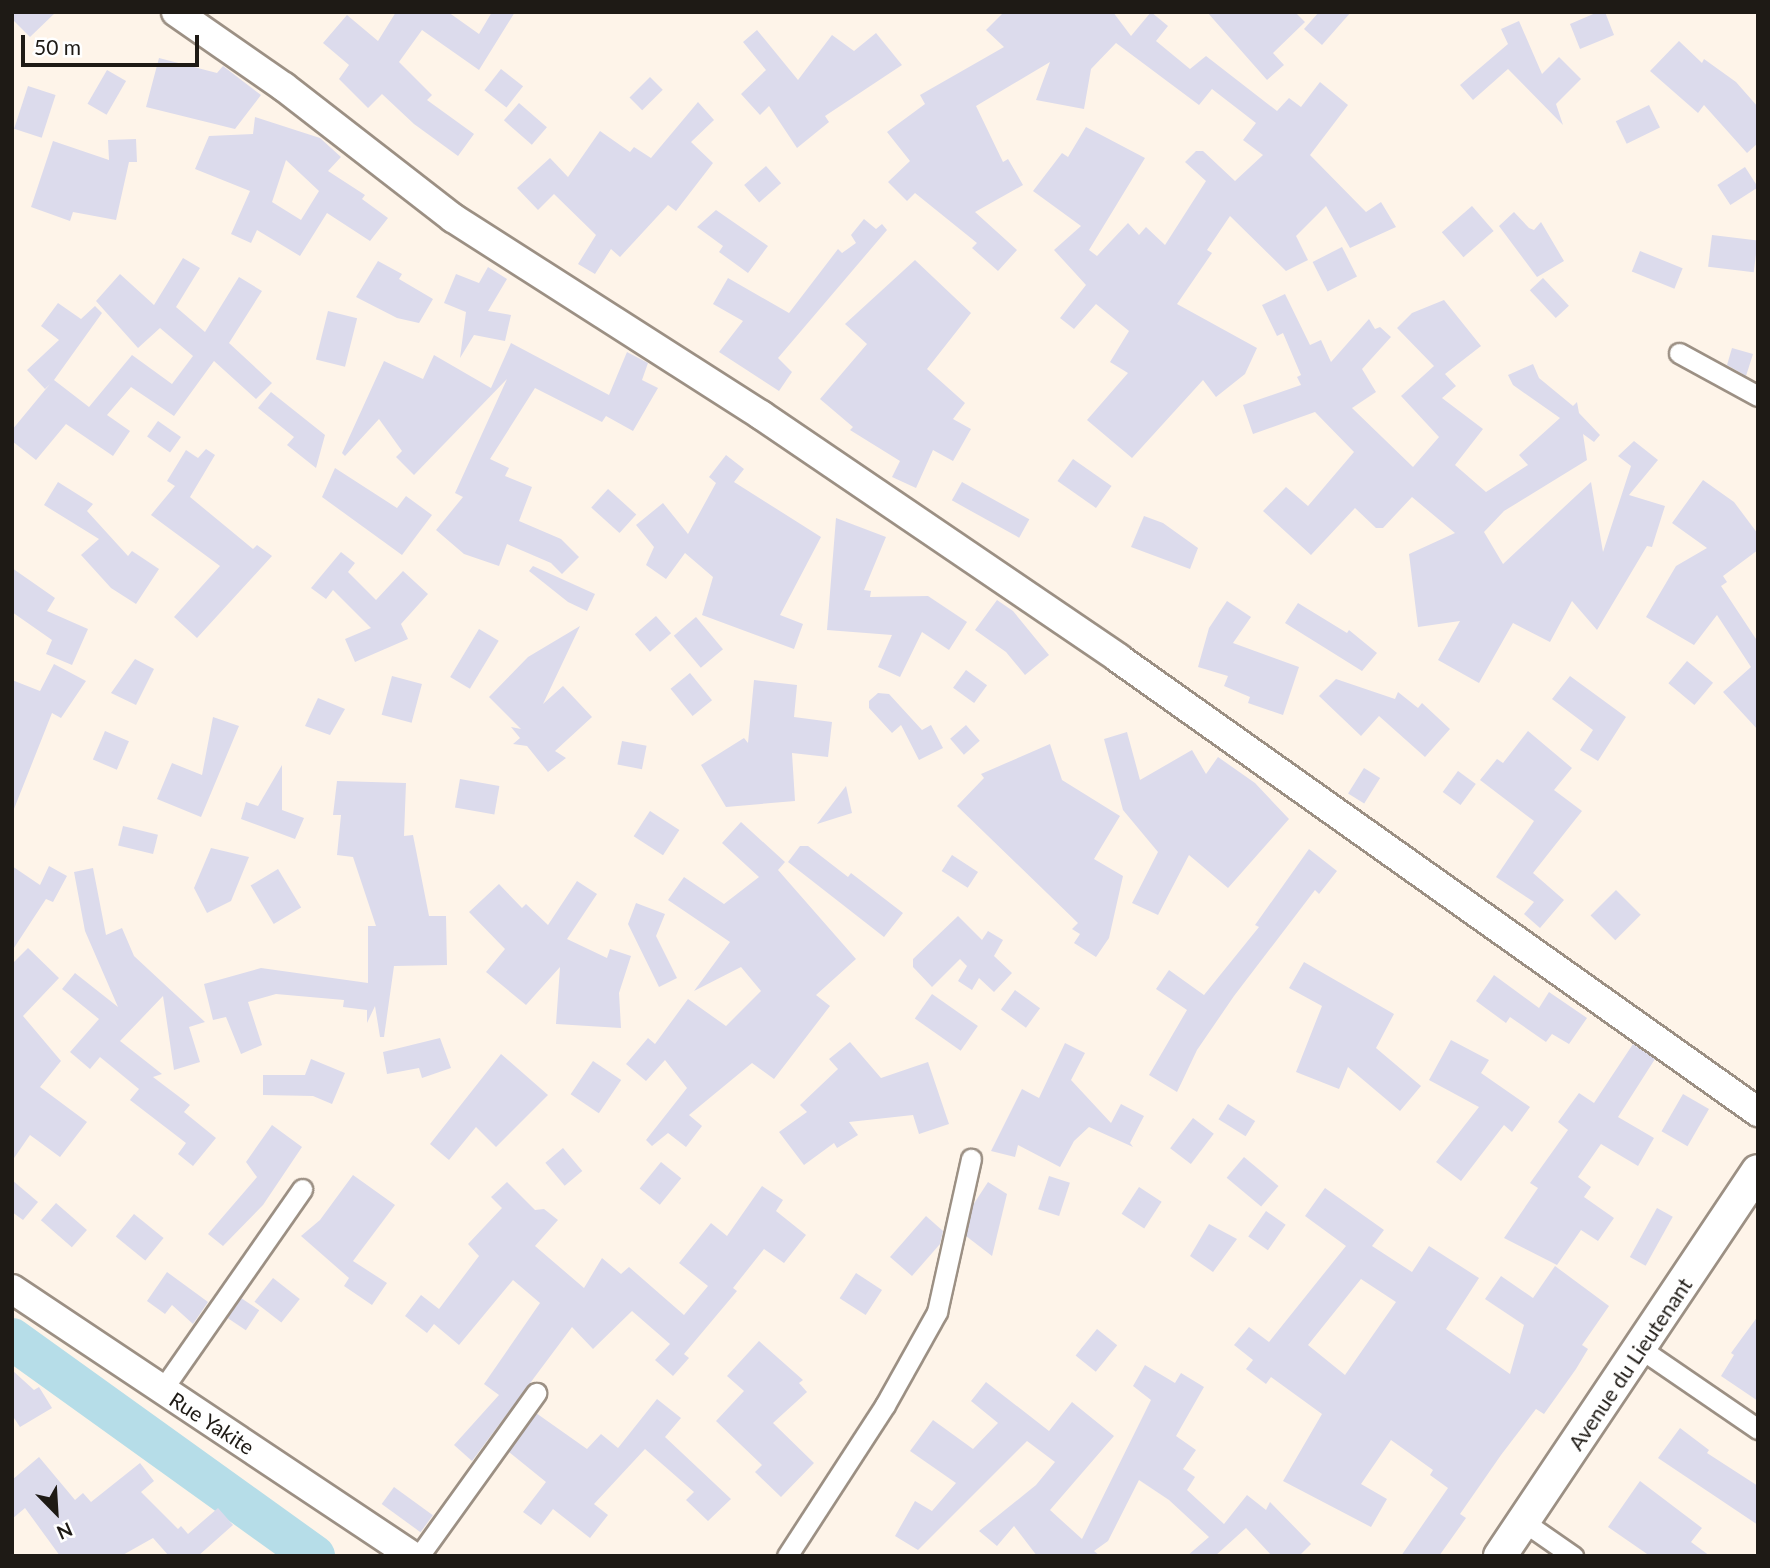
<!DOCTYPE html>
<html>
<head>
<meta charset="utf-8">
<style>
	body { margin:0 }
	#map { position:relative; width:1770px; height:1568px; overflow:hidden; background:#fef4e9; font-family:Lato,sans-serif }
	div>[style] { position:absolute }
	.river>* { height:42px; margin:-21px; padding:0 21px; transform-origin:21px; border-radius:21px; background:#b6dde8 }
	.building>* { inset:0; background:#dcdbec; transform-origin:0 0 }
	.roads { filter:drop-shadow(2px 0 #9c9084) drop-shadow(-2px 0 #9c9084) drop-shadow(0 2px #9c9084) drop-shadow(0 -2px #9c9084) }
	.street>* { height:19px; margin:-9.5px; padding:0 9.5px; transform-origin:9.5px; border-radius:9.5px; background:#fff }
	.secondary>* { height:28px; margin:-14px; padding:0 14px; transform-origin:14px; border-radius:14px; background:#fff }
	.primary>* { height:32px; margin:-16px; padding:0 16px; transform-origin:16px; border-radius:16px; background:#fff }
	span { translate:-50% -50%; white-space:nowrap; text-align:center; line-height:1.15; -webkit-text-stroke:5px #fff; paint-order:stroke }
	.street-label { font-size:21px; color:#1e1a15 }
	.frame { position:absolute; inset:0; border:14px solid #1e1a15; pointer-events:none }
	.north { position:absolute; left:21px; top:1477px; width:70px; height:70px; -webkit-text-stroke:5px #fff; paint-order:stroke; rotate:156deg; font-size:19px; font-weight:700; line-height:28px; text-align:center; color:#1e1a15 }
	.north::after { content:''; display:block; margin:auto; width:24px; height:32px; background:#1e1a15; clip-path:polygon(50% 0,100% 100%,50% 72%,0 100%) }
	.scale { position:absolute; left:21px; top:35px; width:178px; height:32px; box-sizing:border-box; border:4px solid #1e1a15; border-top:0; padding-left:9px; font-size:21px; line-height:24px; white-space:nowrap; color:#1e1a15; -webkit-text-stroke:5px #fff; paint-order:stroke }
</style>
</head>
<body>
<div id="map">
	<div class="river">
		<i style="left:12px;top:1339px;width:372px;rotate:35.7deg"></i>
	</div>
	<div class="building">
		<i style="clip-path:polygon(12px 12px,56px 12px,30px 37px,12px 19px)"></i>
		<i style="clip-path:polygon(396px 12px,448px 12px,479px 34px,492px 12px,515px 12px,479px 70px,422px 30px,399px 62px,432px 95px,427px 100px,474px 134px,458px 156px,414px 124px,382px 94px,368px 108px,339px 79px,349px 65px,323px 43px,347px 15px,378px 41px)"></i>
		<i style="clip-path:polygon(1004px 12px,1113px 12px,1131px 36px,1151px 12px,1168px 26px,1156px 41px,1190px 69px,1206px 56px,1277px 111px,1289px 98px,1301px 107px,1320px 82px,1348px 105px,1310px 155px,1366px 212px,1381px 202px,1396px 227px,1350px 248px,1326px 206px,1296px 236px,1308px 260px,1286px 271px,1230px 216px,1207px 250px,1212px 253px,1177px 304px,1257px 348px,1245px 374px,1216px 397px,1203px 380px,1132px 458px,1087px 420px,1128px 373px,1110px 362px,1129px 331px,1096px 304px,1074px 329px,1060px 318px,1086px 285px,1054px 250px,1081px 226px,1033px 191px,1062px 153px,1068px 157px,1086px 127px,1145px 158px,1089px 250px,1097px 256px,1128px 223px,1139px 235px,1146px 227px,1165px 245px,1206px 181px,1185px 162px,1196px 151px,1203px 151px,1235px 181px,1263px 155px,1243px 140px,1256px 123px,1212px 89px,1199px 105px,1116px 43px,1091px 69px,1084px 109px,1036px 100px,1050px 62px,976px 106px,1003px 162px,1008px 159px,1023px 185px,975px 212px,1017px 250px,998px 271px,972px 248px,977px 243px,915px 193px,907px 201px,888px 182px,910px 161px,887px 132px,925px 104px,920px 95px,1004px 47px,986px 30px)"></i>
		<i style="clip-path:polygon(1207px 12px,1295px 12px,1305px 22px,1273px 53px,1284px 65px,1267px 80px)"></i>
		<i style="clip-path:polygon(1319px 12px,1351px 12px,1322px 45px,1304px 29px)"></i>
		<i style="clip-path:polygon(1598px 12px,1605px 12px,1614px 35px,1580px 49px,1570px 24px)"></i>
		<i style="clip-path:polygon(1519px 21px,1542px 74px,1559px 57px,1581px 79px,1556px 104px,1563px 125px,1508px 69px,1473px 100px,1460px 85px,1508px 44px,1501px 29px)"></i>
		<i style="clip-path:polygon(757px 30px,798px 80px,832px 35px,854px 51px,876px 33px,902px 65px,825px 116px,829px 122px,797px 148px,769px 106px,760px 115px,741px 94px,766px 70px,743px 42px)"></i>
		<i style="clip-path:polygon(1679px 41px,1702px 63px,1704px 59px,1736px 82px,1758px 107px,1758px 143px,1747px 153px,1704px 105px,1698px 113px,1650px 71px)"></i>
		<i style="clip-path:polygon(159px 58px,217px 73px,223px 66px,261px 95px,235px 129px,146px 107px)"></i>
		<i style="left:501px;top:69px;width:28px;height:27px;rotate:38deg"></i>
		<i style="left:107px;top:70px;width:22px;height:39px;rotate:30deg"></i>
		<i style="left:650px;top:77px;width:18px;height:29px;rotate:45deg"></i>
		<i style="left:28px;top:86px;width:29px;height:45px;rotate:18deg"></i>
		<i style="clip-path:polygon(698px 102px,714px 120px,691px 142px,713px 163px,676px 211px,668px 205px,620px 257px,611px 249px,595px 274px,578px 264px,596px 235px,554px 194px,538px 210px,517px 188px,550px 158px,568px 177px,600px 131px,630px 152px,634px 147px,651px 158px)"></i>
		<i style="left:519px;top:103px;width:37px;height:23px;rotate:41deg"></i>
		<i style="left:1649px;top:105px;width:25px;height:37px;rotate:64deg"></i>
		<i style="clip-path:polygon(evenodd,255px 117px,320px 138px,341px 157px,328px 171px,365px 195px,362px 199px,388px 218px,370px 241px,327px 213px,300px 256px,257px 230px,251px 243px,231px 234px,250px 191px,195px 169px,209px 136px,253px 134px,255px 117px,286px 160px,319px 191px,301px 220px,272px 202px,286px 160px)"></i>
		<i style="clip-path:polygon(136px 139px,137px 162px,129px 162px,116px 220px,73px 212px,70px 221px,31px 207px,53px 141px,109px 160px,108px 140px)"></i>
		<i style="left:766px;top:166px;width:23px;height:29px;rotate:49deg"></i>
		<i style="left:1745px;top:167px;width:24px;height:33px;rotate:57deg"></i>
		<i style="left:1472px;top:206px;width:33px;height:40px;rotate:49deg"></i>
		<i style="clip-path:polygon(716px 210px,768px 246px,748px 273px,719px 252px,723px 246px,697px 227px)"></i>
		<i style="clip-path:polygon(1514px 212px,1529px 228px,1534px 230px,1541px 222px,1564px 261px,1537px 277px,1499px 226px)"></i>
		<i style="clip-path:polygon(864px 219px,876px 229px,882px 224px,887px 230px,778px 358px,792px 372px,779px 391px,719px 352px,743px 321px,713px 304px,728px 278px,789px 313px,838px 249px,842px 253px,856px 243px,851px 235px)"></i>
		<i style="left:1712px;top:235px;width:46px;height:32px;rotate:7deg"></i>
		<i style="left:1342px;top:247px;width:33px;height:33px;rotate:63deg"></i>
		<i style="left:1640px;top:251px;width:46px;height:22px;rotate:22deg"></i>
		<i style="clip-path:polygon(183px 258px,200px 268px,176px 307px,205px 332px,239px 277px,262px 291px,229px 343px,272px 383px,256px 399px,214px 361px,174px 416px,131px 387px,107px 415px,130px 431px,113px 456px,66px 424px,36px 460px,12px 441px,12px 430px,50px 384px,45px 389px,27px 370px,59px 340px,41px 326px,58px 303px,81px 319px,95px 306px,102px 313px,54px 380px,89px 407px,132px 355px,172px 384px,193px 356px,160px 328px,138px 348px,96px 301px,120px 274px,154px 305px)"></i>
		<i style="clip-path:polygon(915px 260px,971px 313px,927px 369px,965px 403px,953px 419px,971px 429px,953px 461px,933px 450px,916px 488px,892px 477px,900px 461px,850px 430px,853px 427px,820px 399px,867px 344px,845px 324px)"></i>
		<i style="clip-path:polygon(378px 261px,402px 274px,399px 279px,433px 299px,419px 323px,397px 318px,356px 297px)"></i>
		<i style="clip-path:polygon(488px 267px,507px 279px,488px 311px,511px 315px,505px 341px,474px 335px,460px 358px,466px 312px,444px 303px,456px 274px,479px 283px)"></i>
		<i style="left:1543px;top:278px;width:38px;height:18px;rotate:47deg"></i>
		<i style="clip-path:polygon(1285px 294px,1310px 345px,1321px 340px,1331px 362px,1369px 319px,1375px 329px,1380px 327px,1391px 337px,1362px 369px,1376px 392px,1352px 408px,1413px 467px,1439px 437px,1401px 396px,1434px 366px,1397px 328px,1412px 313px,1444px 300px,1481px 346px,1445px 374px,1456px 386px,1442px 398px,1483px 429px,1455px 465px,1486px 492px,1528px 465px,1519px 455px,1560px 418px,1513px 385px,1508px 375px,1533px 364px,1539px 378px,1573px 406px,1577px 402px,1579px 413px,1600px 435px,1594px 442px,1583px 434px,1587px 460px,1504px 511px,1484px 532px,1503px 564px,1591px 482px,1603px 552px,1631px 466px,1618px 456px,1634px 441px,1658px 460px,1629px 495px,1665px 506px,1652px 547px,1647px 546px,1597px 630px,1572px 601px,1550px 642px,1513px 623px,1479px 683px,1438px 660px,1460px 621px,1418px 627px,1409px 554px,1455px 533px,1412px 497px,1383px 528px,1376px 528px,1355px 508px,1311px 555px,1263px 511px,1286px 487px,1308px 506px,1354px 452px,1315px 412px,1253px 434px,1243px 405px,1301px 385px,1297px 377px,1301px 375px,1283px 333px,1277px 336px,1262px 305px)"></i>
		<i style="left:328px;top:311px;width:30px;height:50px;rotate:14deg"></i>
		<i style="clip-path:polygon(511px 343px,609px 395px,627px 352px,648px 363px,642px 380px,658px 388px,633px 431px,606px 416px,602px 422px,535px 388px,490px 459px,509px 468px,505px 476px,532px 487px,519px 521px,561px 539px,579px 557px,562px 574px,551px 563px,507px 544px,499px 566px,464px 554px,436px 530px,463px 497px,455px 493px,507px 379px,414px 475px,396px 457px,402px 451px,379px 419px,345px 456px,342px 453px,384px 361px,423px 379px,434px 355px,491px 388px)"></i>
		<i style="clip-path:polygon(1732px 348px,1753px 354px,1746px 376px,1727px 365px)"></i>
		<i style="clip-path:polygon(271px 392px,325px 435px,316px 468px,287px 445px,294px 437px,258px 408px)"></i>
		<i style="left:158px;top:421px;width:28px;height:19px;rotate:35deg"></i>
		<i style="clip-path:polygon(206px 449px,215px 455px,190px 497px,253px 549px,257px 545px,272px 556px,197px 638px,174px 617px,220px 566px,151px 515px,175px 486px,167px 481px,186px 450px,198px 458px)"></i>
		<i style="clip-path:polygon(726px 455px,744px 469px,734px 482px,821px 537px,780px 615px,803px 624px,794px 649px,702px 615px,713px 577px,685px 553px,666px 579px,646px 565px,654px 547px,636px 525px,663px 503px,688px 534px,716px 483px,709px 477px)"></i>
		<i style="left:1073px;top:459px;width:47px;height:27px;rotate:35deg"></i>
		<i style="clip-path:polygon(335px 468px,397px 508px,406px 496px,432px 515px,402px 555px,322px 497px)"></i>
		<i style="clip-path:polygon(1703px 480px,1734px 502px,1758px 534px,1758px 550px,1723px 576px,1727px 582px,1721px 586px,1758px 642px,1758px 730px,1723px 692px,1751px 667px,1717px 615px,1694px 645px,1646px 617px,1676px 566px,1707px 548px,1672px 523px)"></i>
		<i style="clip-path:polygon(58px 482px,93px 504px,87px 511px,128px 556px,132px 551px,159px 569px,136px 604px,111px 588px,81px 555px,99px 539px,44px 505px)"></i>
		<i style="left:962px;top:482px;width:77px;height:21px;rotate:29deg"></i>
		<i style="left:608px;top:489px;width:38px;height:25px;rotate:42deg"></i>
		<i style="clip-path:polygon(1144px 516px,1163px 523px,1198px 548px,1190px 569px,1131px 547px)"></i>
		<i style="clip-path:polygon(836px 518px,886px 537px,864px 590px,871px 591px,870px 597px,928px 596px,967px 622px,949px 650px,922px 632px,900px 677px,878px 667px,892px 635px,827px 630px)"></i>
		<i style="clip-path:polygon(341px 552px,355px 563px,348px 572px,376px 600px,403px 571px,428px 594px,401px 624px,408px 639px,355px 662px,345px 639px,371px 628px,333px 590px,326px 599px,311px 588px)"></i>
		<i style="clip-path:polygon(533px 566px,595px 594px,587px 611px,568px 602px,529px 571px)"></i>
		<i style="clip-path:polygon(12px 568px,55px 598px,47px 611px,88px 629px,72px 665px,46px 654px,52px 640px,12px 612px)"></i>
		<i style="clip-path:polygon(997px 600px,1013px 611px,1049px 655px,1025px 675px,1006px 652px,975px 630px)"></i>
		<i style="clip-path:polygon(1227px 601px,1251px 617px,1233px 643px,1299px 667px,1283px 715px,1248px 703px,1250px 697px,1224px 686px,1228px 676px,1198px 667px,1209px 628px)"></i>
		<i style="clip-path:polygon(1298px 603px,1347px 633px,1349px 630px,1377px 653px,1362px 671px,1285px 623px)"></i>
		<i style="left:656px;top:616px;width:23px;height:28px;rotate:49deg"></i>
		<i style="left:696px;top:617px;width:42px;height:29px;rotate:50deg"></i>
		<i style="clip-path:polygon(580px 626px,543px 704px,563px 686px,592px 717px,555px 751px,566px 758px,548px 772px,527px 746px,513px 744px,520px 738px,511px 727px,521px 729px,489px 697px,528px 657px)"></i>
		<i style="left:479px;top:629px;width:23px;height:56px;rotate:31deg"></i>
		<i style="clip-path:polygon(135px 659px,154px 669px,136px 705px,111px 693px)"></i>
		<i style="left:1687px;top:661px;width:34px;height:29px;rotate:40deg"></i>
		<i style="clip-path:polygon(54px 664px,86px 681px,61px 718px,52px 713px,12px 814px,12px 680px,40px 691px)"></i>
		<i style="left:966px;top:670px;width:26px;height:22px;rotate:36deg"></i>
		<i style="left:690px;top:673px;width:35px;height:25px;rotate:51deg"></i>
		<i style="left:392px;top:676px;width:31px;height:40px;rotate:15deg"></i>
		<i style="clip-path:polygon(1570px 676px,1626px 717px,1598px 761px,1580px 750px,1593px 730px,1552px 699px)"></i>
		<i style="clip-path:polygon(1336px 679px,1395px 699px,1398px 692px,1418px 708px,1422px 703px,1450px 729px,1425px 757px,1379px 716px,1361px 736px,1319px 696px)"></i>
		<i style="clip-path:polygon(754px 680px,797px 685px,794px 717px,832px 722px,828px 757px,792px 753px,795px 801px,726px 807px,701px 765px,744px 738px,748px 743px)"></i>
		<i style="clip-path:polygon(878px 693px,889px 694px,922px 730px,931px 725px,943px 748px,919px 760px,901px 725px,892px 733px,869px 708px,869px 701px)"></i>
		<i style="clip-path:polygon(318px 698px,345px 709px,330px 735px,305px 726px)"></i>
		<i style="clip-path:polygon(213px 717px,239px 726px,201px 817px,157px 799px,172px 763px,202px 775px)"></i>
		<i style="left:966px;top:725px;width:21px;height:21px;rotate:49deg"></i>
		<i style="left:105px;top:731px;width:26px;height:31px;rotate:23deg"></i>
		<i style="clip-path:polygon(1528px 731px,1572px 768px,1554px 790px,1582px 811px,1533px 873px,1564px 900px,1540px 928px,1524px 914px,1534px 902px,1496px 877px,1534px 821px,1480px 780px,1497px 759px,1503px 763px)"></i>
		<i style="clip-path:polygon(1127px 732px,1140px 780px,1192px 750px,1206px 774px,1218px 757px,1255px 783px,1289px 819px,1228px 888px,1189px 855px,1158px 915px,1132px 903px,1158px 852px,1123px 810px,1104px 739px)"></i>
		<i style="left:622px;top:741px;width:25px;height:24px;rotate:11deg"></i>
		<i style="clip-path:polygon(1050px 744px,1062px 780px,1120px 816px,1094px 859px,1123px 876px,1109px 938px,1096px 957px,1074px 943px,1080px 934px,1072px 929px,1078px 923px,957px 806px,984px 778px,981px 774px)"></i>
		<i style="clip-path:polygon(282px 765px,282px 810px,304px 818px,295px 839px,241px 819px,246px 802px,258px 806px)"></i>
		<i style="left:1364px;top:768px;width:19px;height:30px;rotate:32deg"></i>
		<i style="left:1458px;top:771px;width:22px;height:26px;rotate:36deg"></i>
		<i style="left:460px;top:779px;width:40px;height:29px;rotate:10deg"></i>
		<i style="clip-path:polygon(337px 781px,406px 783px,404px 836px,413px 835px,429px 916px,446px 916px,447px 965px,394px 966px,384px 1037px,380px 1037px,375px 1006px,367px 1023px,367px 1010px,343px 1007px,344px 1000px,276px 994px,248px 1002px,262px 1045px,241px 1054px,226px 1017px,213px 1020px,204px 984px,261px 968px,368px 983px,368px 926px,376px 926px,353px 857px,337px 855px,341px 815px,333px 815px)"></i>
		<i style="clip-path:polygon(846px 786px,852px 813px,817px 824px)"></i>
		<i style="left:650px;top:811px;width:35px;height:30px;rotate:33deg"></i>
		<i style="clip-path:polygon(741px 822px,785px 862px,778px 870px,856px 959px,816px 995px,830px 1006px,774px 1079px,752px 1063px,689px 1115px,702px 1126px,686px 1147px,668px 1133px,652px 1146px,646px 1140px,687px 1088px,665px 1060px,646px 1081px,626px 1064px,648px 1038px,655px 1044px,688px 999px,726px 1026px,761px 991px,741px 967px,694px 991px,730px 942px,668px 900px,684px 877px,724px 904px,759px 877px,722px 843px)"></i>
		<i style="left:123px;top:826px;width:36px;height:20px;rotate:14deg"></i>
		<i style="clip-path:polygon(800px 846px,808px 846px,848px 877px,851px 873px,903px 913px,884px 937px,788px 862px)"></i>
		<i style="clip-path:polygon(211px 848px,249px 857px,231px 901px,207px 913px,194px 888px)"></i>
		<i style="clip-path:polygon(1309px 849px,1337px 871px,1319px 894px,1315px 890px,1234px 996px,1197px 1050px,1177px 1092px,1149px 1075px,1187px 1010px,1156px 989px,1169px 970px,1204px 995px,1259px 927px,1255px 925px)"></i>
		<i style="left:952px;top:855px;width:31px;height:19px;rotate:33deg"></i>
		<i style="clip-path:polygon(12px 866px,40px 885px,49px 866px,67px 876px,53px 902px,46px 899px,12px 951px)"></i>
		<i style="clip-path:polygon(93px 868px,106px 935px,122px 928px,134px 956px,205px 1022px,189px 1027px,200px 1062px,174px 1070px,163px 996px,120px 1041px,162px 1074px,153px 1077px,190px 1105px,184px 1112px,216px 1138px,193px 1166px,178px 1154px,186px 1143px,130px 1100px,139px 1089px,100px 1057px,90px 1069px,70px 1052px,99px 1019px,62px 989px,75px 973px,118px 1007px,85px 931px,74px 872px)"></i>
		<i style="left:278px;top:869px;width:45px;height:32px;rotate:59deg"></i>
		<i style="clip-path:polygon(577px 881px,597px 894px,567px 939px,607px 958px,610px 949px,631px 956px,619px 993px,621px 1028px,556px 1024px,560px 967px,526px 1005px,486px 972px,505px 949px,469px 912px,499px 884px,522px 908px,526px 904px,548px 925px)"></i>
		<i style="left:1616px;top:890px;width:35px;height:36px;rotate:45deg"></i>
		<i style="clip-path:polygon(636px 903px,665px 914px,656px 936px,677px 978px,659px 987px,628px 924px)"></i>
		<i style="clip-path:polygon(958px 916px,982px 940px,988px 931px,1003px 940px,994px 956px,1012px 973px,994px 992px,979px 978px,972px 990px,958px 981px,967px 966px,960px 959px,932px 987px,913px 967px,913px 959px)"></i>
		<i style="clip-path:polygon(28px 948px,59px 978px,23px 1016px,61px 1061px,40px 1087px,87px 1122px,60px 1157px,30px 1135px,12px 1161px,12px 964px)"></i>
		<i style="clip-path:polygon(1304px 962px,1394px 1014px,1376px 1048px,1421px 1086px,1400px 1111px,1348px 1067px,1339px 1089px,1296px 1072px,1322px 1006px,1289px 988px)"></i>
		<i style="clip-path:polygon(1494px 975px,1539px 1008px,1549px 992px,1587px 1018px,1569px 1044px,1552px 1034px,1546px 1042px,1510px 1017px,1506px 1023px,1476px 1001px)"></i>
		<i style="left:1015px;top:990px;width:31px;height:24px;rotate:36deg"></i>
		<i style="left:932px;top:994px;width:56px;height:30px;rotate:35deg"></i>
		<i style="clip-path:polygon(440px 1038px,451px 1068px,422px 1078px,419px 1068px,387px 1074px,383px 1052px)"></i>
		<i style="clip-path:polygon(1451px 1040px,1489px 1060px,1481px 1073px,1530px 1107px,1512px 1132px,1504px 1125px,1461px 1181px,1436px 1162px,1479px 1107px,1429px 1080px)"></i>
		<i style="clip-path:polygon(850px 1042px,881px 1078px,928px 1062px,949px 1124px,919px 1134px,913px 1115px,849px 1122px,858px 1135px,837px 1148px,834px 1143px,804px 1165px,779px 1132px,807px 1112px,800px 1105px,838px 1069px,829px 1059px)"></i>
		<i style="clip-path:polygon(1065px 1043px,1085px 1053px,1071px 1080px,1111px 1123px,1121px 1104px,1144px 1116px,1130px 1143px,1133px 1147px,1089px 1127px,1074px 1141px,1060px 1167px,1018px 1145px,1015px 1157px,991px 1151px,1022px 1089px,1039px 1098px)"></i>
		<i style="clip-path:polygon(1633px 1044px,1655px 1059px,1618px 1117px,1654px 1138px,1638px 1166px,1601px 1144px,1578px 1177px,1591px 1187px,1584px 1197px,1614px 1218px,1598px 1241px,1581px 1230px,1557px 1265px,1504px 1238px,1538px 1188px,1530px 1183px,1568px 1130px,1558px 1122px,1579px 1093px,1594px 1103px)"></i>
		<i style="clip-path:polygon(501px 1054px,548px 1095px,496px 1147px,476px 1127px,449px 1160px,430px 1144px)"></i>
		<i style="clip-path:polygon(311px 1059px,345px 1073px,332px 1104px,313px 1096px,263px 1095px,263px 1075px,305px 1075px)"></i>
		<i style="left:593px;top:1061px;width:34px;height:40px;rotate:34deg"></i>
		<i style="left:1683px;top:1094px;width:30px;height:43px;rotate:30deg"></i>
		<i style="left:1228px;top:1104px;width:32px;height:18px;rotate:32deg"></i>
		<i style="left:1193px;top:1118px;width:26px;height:38px;rotate:37deg"></i>
		<i style="clip-path:polygon(272px 1125px,302px 1147px,263px 1205px,223px 1246px,208px 1234px,257px 1177px,246px 1162px)"></i>
		<i style="left:563px;top:1148px;width:30px;height:23px;rotate:50deg"></i>
		<i style="left:1244px;top:1157px;width:45px;height:27px;rotate:40deg"></i>
		<i style="left:661px;top:1162px;width:26px;height:34px;rotate:39deg"></i>
		<i style="clip-path:polygon(353px 1175px,395px 1205px,353px 1261px,387px 1283px,372px 1305px,344px 1286px,349px 1278px,301px 1236px,320px 1220px)"></i>
		<i style="left:1049px;top:1176px;width:22px;height:35px;rotate:18deg"></i>
		<i style="clip-path:polygon(12px 1180px,38px 1202px,23px 1220px,12px 1212px)"></i>
		<i style="clip-path:polygon(507px 1182px,535px 1210px,544px 1209px,558px 1220px,535px 1246px,584px 1288px,602px 1258px,621px 1274px,629px 1267px,684px 1315px,708px 1286px,679px 1263px,711px 1223px,727px 1236px,762px 1186px,783px 1200px,776px 1211px,806px 1235px,784px 1263px,764px 1249px,733px 1288px,737px 1291px,684px 1354px,689px 1358px,673px 1376px,655px 1360px,670px 1344px,632px 1311px,593px 1349px,572px 1327px,472px 1461px,454px 1445px,499px 1395px,484px 1384px,540px 1303px,513px 1280px,459px 1345px,434px 1324px,427px 1333px,405px 1316px,421px 1295px,439px 1309px,479px 1256px,468px 1244px,502px 1208px,491px 1197px)"></i>
		<i style="clip-path:polygon(988px 1182px,1007px 1194px,992px 1256px,966px 1236px,973px 1205px)"></i>
		<i style="left:1139px;top:1187px;width:27px;height:32px;rotate:33deg"></i>
		<i style="clip-path:polygon(evenodd,1325px 1188px,1384px 1230px,1372px 1246px,1412px 1272px,1429px 1246px,1479px 1278px,1446px 1329px,1510px 1374px,1524px 1325px,1485px 1299px,1501px 1276px,1533px 1298px,1555px 1266px,1609px 1306px,1582px 1345px,1588px 1349px,1576px 1369px,1544px 1414px,1536px 1409px,1501px 1455px,1460px 1514px,1466px 1518px,1439px 1556px,1401px 1556px,1448px 1488px,1430px 1475px,1433px 1470px,1391px 1440px,1361px 1484px,1387px 1499px,1371px 1527px,1283px 1481px,1322px 1414px,1271px 1377px,1266px 1384px,1246px 1369px,1253px 1360px,1234px 1345px,1249px 1327px,1269px 1342px,1346px 1246px,1305px 1216px,1325px 1188px,1361px 1279px,1396px 1302px,1345px 1375px,1308px 1345px,1361px 1279px)"></i>
		<i style="left:56px;top:1203px;width:41px;height:23px;rotate:41deg"></i>
		<i style="left:1657px;top:1208px;width:18px;height:56px;rotate:29deg"></i>
		<i style="left:1266px;top:1211px;width:24px;height:31px;rotate:35deg"></i>
		<i style="left:134px;top:1214px;width:38px;height:29px;rotate:39deg"></i>
		<i style="clip-path:polygon(926px 1216px,943px 1231px,940px 1244px,912px 1276px,890px 1257px)"></i>
		<i style="clip-path:polygon(1209px 1224px,1237px 1239px,1213px 1272px,1190px 1256px)"></i>
		<i style="clip-path:polygon(167px 1272px,208px 1302px,193px 1324px,172px 1305px,165px 1314px,147px 1301px)"></i>
		<i style="left:856px;top:1273px;width:31px;height:30px;rotate:33deg"></i>
		<i style="left:273px;top:1278px;width:34px;height:30px;rotate:38deg"></i>
		<i style="left:241px;top:1298px;width:22px;height:24px;rotate:34deg"></i>
		<i style="clip-path:polygon(1758px 1316px,1758px 1401px,1721px 1376px,1734px 1355px,1731px 1353px)"></i>
		<i style="left:1097px;top:1329px;width:26px;height:34px;rotate:39deg"></i>
		<i style="clip-path:polygon(759px 1341px,803px 1380px,799px 1383px,807px 1392px,773px 1423px,814px 1463px,781px 1497px,755px 1472px,762px 1465px,716px 1421px,744px 1391px,727px 1376px)"></i>
		<i style="clip-path:polygon(1145px 1365px,1175px 1383px,1181px 1373px,1204px 1387px,1176px 1436px,1196px 1450px,1183px 1469px,1195px 1477px,1187px 1490px,1224px 1524px,1247px 1495px,1266px 1510px,1270px 1502px,1311px 1544px,1299px 1556px,1272px 1556px,1246px 1528px,1215px 1556px,1187px 1556px,1209px 1537px,1169px 1500px,1139px 1480px,1108px 1541px,1094px 1551px,1100px 1556px,1037px 1556px,1014px 1526px,997px 1546px,979px 1531px,1036px 1485px,1055px 1462px,1027px 1441px,918px 1550px,895px 1536px,915px 1501px,932px 1511px,956px 1483px,910px 1451px,933px 1420px,973px 1449px,998px 1423px,971px 1401px,986px 1382px,1049px 1431px,1072px 1402px,1114px 1436px,1050px 1510px,1082px 1539px,1151px 1400px,1133px 1386px)"></i>
		<i style="clip-path:polygon(12px 1370px,34px 1390px,39px 1387px,52px 1408px,20px 1427px,12px 1415px)"></i>
		<i style="clip-path:polygon(657px 1399px,681px 1418px,665px 1437px,731px 1499px,708px 1521px,686px 1500px,694px 1492px,645px 1449px,594px 1504px,608px 1515px,590px 1538px,553px 1509px,541px 1525px,523px 1512px,546px 1482px,509px 1452px,536px 1413px,587px 1449px,601px 1434px,618px 1448px)"></i>
		<i style="clip-path:polygon(1680px 1428px,1709px 1450px,1707px 1453px,1758px 1486px,1758px 1525px,1658px 1458px)"></i>
		<i style="clip-path:polygon(39px 1457px,75px 1500px,83px 1493px,91px 1502px,140px 1463px,154px 1481px,141px 1492px,178px 1529px,181px 1526px,188px 1534px,218px 1508px,233px 1525px,198px 1556px,169px 1556px,153px 1538px,121px 1556px,60px 1556px,25px 1508px,12px 1519px,12px 1480px)"></i>
		<i style="clip-path:polygon(1640px 1481px,1702px 1528px,1691px 1542px,1710px 1556px,1650px 1556px,1608px 1527px)"></i>
		<i style="left:394px;top:1487px;width:48px;height:21px;rotate:36deg"></i>
	</div>
	<div class="roads">
		<div class="street">
			<i style="left:1679px;top:353px;width:90px;rotate:28.6deg"></i>
			<i style="left:1641px;top:1349px;width:142px;rotate:34.4deg"></i>
			<i style="left:162px;top:1390px;width:245px;rotate:-55.1deg"></i>
			<i style="left:1524px;top:1522px;width:60px;rotate:34.8deg"></i>
			<i style="left:419px;top:1556px;width:201px;rotate:-54.3deg"></i>
			<i style="left:787px;top:1556px;width:180px;rotate:-57deg"></i>
			<i style="left:885px;top:1405px;width:107px;rotate:-60.8deg"></i>
			<i style="left:937px;top:1312px;width:157px;rotate:-77.5deg"></i>
		</div>
		<div class="secondary">
			<i style="left:176px;top:12px;width:131px;rotate:34.8deg"></i>
			<i style="left:284px;top:87px;width:214px;rotate:37.8deg"></i>
			<i style="left:453px;top:218px;width:366px;rotate:32.6deg"></i>
			<i style="left:761px;top:415px;width:432px;rotate:34.2deg"></i>
			<i style="left:1118px;top:658px;width:785px;rotate:35.35deg"></i>
			<i style="left:12px;top:1289px;width:482px;rotate:33.7deg"></i>
		</div>
		<div class="primary">
			<i style="left:1500px;top:1556px;width:463px;rotate:-56.2deg"></i>
		</div>
	</div>
	<div class="street-label">
		<span style="left:1630px;top:1364px;rotate:-56deg">Avenue du Lieutenant</span>
		<span style="left:212px;top:1423px;rotate:33deg">Rue Yakite</span>
	</div>
	<div class="frame"></div>
	<div class="north">N</div>
	<div class="scale">50 m</div>
</div>
</body>
</html>
